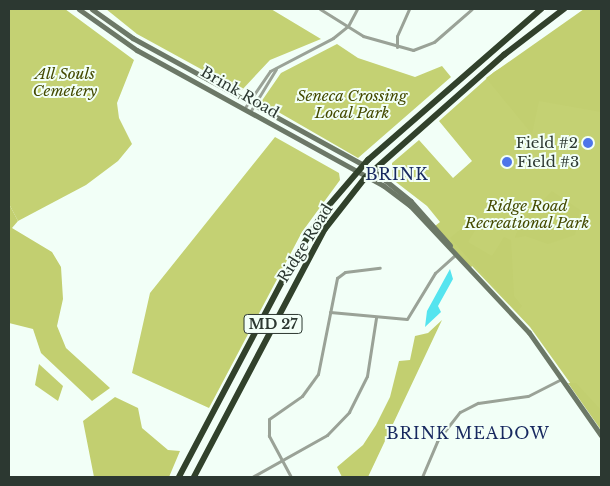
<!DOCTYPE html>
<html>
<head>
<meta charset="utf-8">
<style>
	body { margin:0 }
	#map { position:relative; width:610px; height:486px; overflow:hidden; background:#f2fff7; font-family:"Libre Baskerville",serif }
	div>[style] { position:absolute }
	.green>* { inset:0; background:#c4d173 }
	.forest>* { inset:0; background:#c2cf70 }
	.water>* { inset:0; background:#55e4ef }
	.street>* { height:3px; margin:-1.5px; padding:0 1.5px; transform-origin:1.5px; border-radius:1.5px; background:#9aa297 }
	.secondary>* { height:4.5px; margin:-2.25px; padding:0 2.25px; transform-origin:2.25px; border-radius:2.25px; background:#6c7867 }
	.highway>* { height:5.5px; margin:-2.75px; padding:0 2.75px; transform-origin:2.75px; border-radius:2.75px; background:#31412b }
	.dots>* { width:14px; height:14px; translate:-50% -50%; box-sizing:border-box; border:2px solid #f2fff7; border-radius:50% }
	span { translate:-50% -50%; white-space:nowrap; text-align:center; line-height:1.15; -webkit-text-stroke:4px #f2fff7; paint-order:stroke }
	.shield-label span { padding:1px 4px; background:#f2fff7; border:1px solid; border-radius:4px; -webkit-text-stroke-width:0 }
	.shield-label { font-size:14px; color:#2c3831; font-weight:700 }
	.park-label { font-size:15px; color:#444a00; font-style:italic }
	.street-label { font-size:15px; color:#2c3831 }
	.poi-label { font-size:15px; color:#2c3831 }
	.right { translate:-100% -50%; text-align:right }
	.left { translate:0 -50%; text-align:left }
	.neighbourhood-label { font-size:16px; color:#17285f; letter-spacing:1px }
	.frame { position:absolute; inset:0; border:10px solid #2c3831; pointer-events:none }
</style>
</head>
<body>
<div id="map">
	<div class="green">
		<i style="clip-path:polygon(9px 9px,65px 9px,134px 60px,117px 103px,119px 118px,132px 144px,118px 161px,86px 185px,18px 221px,9px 204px)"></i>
		<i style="clip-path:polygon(106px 9px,271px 9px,321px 39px,270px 60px,241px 91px,137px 34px)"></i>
		<i style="clip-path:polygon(601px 9px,601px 426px,530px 327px,472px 266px,470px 269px,435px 226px,440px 222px,427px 206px,392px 179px,392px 163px,419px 140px,453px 178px,472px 161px,439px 121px,494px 72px)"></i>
		<i style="clip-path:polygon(337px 44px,358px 58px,415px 77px,442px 66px,451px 77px,358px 158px,261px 102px,281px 73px)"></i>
		<i style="clip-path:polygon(275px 137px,339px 173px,340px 180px,302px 232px,209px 408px,132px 373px,150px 293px)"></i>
	</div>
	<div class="forest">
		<i style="clip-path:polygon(584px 9px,601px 9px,601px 112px,539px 101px,532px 134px,486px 78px)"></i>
		<i style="clip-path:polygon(552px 191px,580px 210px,575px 235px,548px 244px,525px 236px,515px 238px,519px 225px)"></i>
		<i style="clip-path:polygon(9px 204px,18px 221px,12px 228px,52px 252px,61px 267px,63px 299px,57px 326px,66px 348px,110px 388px,92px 401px,41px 353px,33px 329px,9px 323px)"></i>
		<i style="clip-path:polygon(478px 215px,481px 221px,468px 242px,492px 256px,504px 237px,511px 240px,514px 296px,522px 306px,517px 312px,450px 238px)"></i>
		<i style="clip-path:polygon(442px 320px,368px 477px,342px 477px,337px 467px,363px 445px,376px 425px,390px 397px,399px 361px,410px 360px,415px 336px,428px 333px)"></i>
		<i style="clip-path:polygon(39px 364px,63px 386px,58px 401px,35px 385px)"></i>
		<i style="clip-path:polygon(568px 383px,576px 383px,601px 410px,601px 430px)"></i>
		<i style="clip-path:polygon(115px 397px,138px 408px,142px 428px,168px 450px,180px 451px,169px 477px,94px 477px,83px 421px)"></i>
	</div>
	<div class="water">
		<i style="clip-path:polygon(450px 269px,453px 279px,438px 306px,441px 312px,425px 327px,427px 311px)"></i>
	</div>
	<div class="street">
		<i style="left:320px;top:9px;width:51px;rotate:32.1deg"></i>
		<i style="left:363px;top:36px;width:52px;rotate:15.6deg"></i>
		<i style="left:413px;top:50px;width:22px;rotate:-21deg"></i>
		<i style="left:434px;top:42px;width:50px;rotate:-41deg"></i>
		<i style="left:397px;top:47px;width:11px;rotate:-90deg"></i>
		<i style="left:397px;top:36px;width:30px;rotate:-66deg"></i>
		<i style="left:244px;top:109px;width:46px;rotate:-55.6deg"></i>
		<i style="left:270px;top:71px;width:71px;rotate:-27.6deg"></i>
		<i style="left:333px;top:38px;width:19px;rotate:-39deg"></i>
		<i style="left:348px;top:26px;width:19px;rotate:-62deg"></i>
		<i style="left:250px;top:112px;width:50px;rotate:-58.8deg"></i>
		<i style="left:330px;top:312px;width:77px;rotate:5.2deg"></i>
		<i style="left:407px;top:319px;width:54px;rotate:-58.7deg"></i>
		<i style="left:435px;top:273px;width:28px;rotate:-42deg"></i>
		<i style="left:252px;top:477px;width:86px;rotate:-29.2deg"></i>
		<i style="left:327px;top:435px;width:32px;rotate:-46deg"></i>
		<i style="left:349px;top:412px;width:40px;rotate:-63.4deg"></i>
		<i style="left:367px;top:376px;width:59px;rotate:-81.2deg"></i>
		<i style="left:291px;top:477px;width:47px;rotate:-118.2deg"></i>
		<i style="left:269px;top:436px;width:17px;rotate:-90deg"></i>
		<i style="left:269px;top:419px;width:40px;rotate:-34.9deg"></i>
		<i style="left:302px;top:396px;width:27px;rotate:-54deg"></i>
		<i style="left:318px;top:374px;width:98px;rotate:-78.8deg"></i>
		<i style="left:337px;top:278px;width:10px;rotate:-37deg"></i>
		<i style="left:345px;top:272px;width:35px;rotate:-7deg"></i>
		<i style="left:422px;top:477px;width:39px;rotate:-67deg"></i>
		<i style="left:437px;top:441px;width:37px;rotate:-52deg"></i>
		<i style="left:460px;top:412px;width:20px;rotate:-27deg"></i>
		<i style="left:478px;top:403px;width:50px;rotate:-8deg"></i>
		<i style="left:528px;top:396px;width:38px;rotate:-27deg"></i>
	</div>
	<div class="secondary">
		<i style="left:79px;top:9px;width:71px;rotate:35.3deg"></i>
		<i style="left:137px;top:50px;width:281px;rotate:28.8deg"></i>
		<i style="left:383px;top:185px;width:34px;rotate:37deg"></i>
		<i style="left:410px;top:205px;width:174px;rotate:46.9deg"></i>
		<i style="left:529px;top:332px;width:126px;rotate:55deg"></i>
		<i style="left:92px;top:9px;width:50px;rotate:35.3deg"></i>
		<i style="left:133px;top:38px;width:274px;rotate:28.8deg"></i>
		<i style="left:373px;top:170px;width:49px;rotate:39.2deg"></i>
		<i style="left:411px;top:201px;width:59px;rotate:48.4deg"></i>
	</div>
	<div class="highway">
		<i style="left:179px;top:477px;width:244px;rotate:-62.2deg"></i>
		<i style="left:293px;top:261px;width:60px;rotate:-57.9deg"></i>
		<i style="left:325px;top:210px;width:66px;rotate:-49.3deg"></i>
		<i style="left:368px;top:160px;width:230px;rotate:-41.1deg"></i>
		<i style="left:194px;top:477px;width:280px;rotate:-62.2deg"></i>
		<i style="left:325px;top:229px;width:65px;rotate:-51.9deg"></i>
		<i style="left:365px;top:178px;width:186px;rotate:-41.5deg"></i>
		<i style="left:504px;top:55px;width:76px;rotate:-37.5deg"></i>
	</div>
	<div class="dots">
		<i style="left:588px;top:143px;background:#4e75e9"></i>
		<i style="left:507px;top:162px;background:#4e75e9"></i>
	</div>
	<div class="shield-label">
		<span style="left:273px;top:324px">MD 27</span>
	</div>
	<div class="park-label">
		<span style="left:65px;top:82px">All Souls<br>Cemetery</span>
		<span style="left:352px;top:104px">Seneca Crossing<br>Local Park</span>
		<span style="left:527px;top:214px">Ridge Road<br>Recreational Park</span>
	</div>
	<div class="street-label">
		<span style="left:240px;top:92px;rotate:30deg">Brink Road</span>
		<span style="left:305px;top:243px;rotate:-58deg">Ridge Road</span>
	</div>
	<div class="poi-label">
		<span class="right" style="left:578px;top:143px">Field #2</span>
		<span class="left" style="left:517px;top:162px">Field #3</span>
	</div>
	<div class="neighbourhood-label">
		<span style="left:397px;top:174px">BRINK</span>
		<span style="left:468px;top:433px">BRINK MEADOW</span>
	</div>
	<div class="frame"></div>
</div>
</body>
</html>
